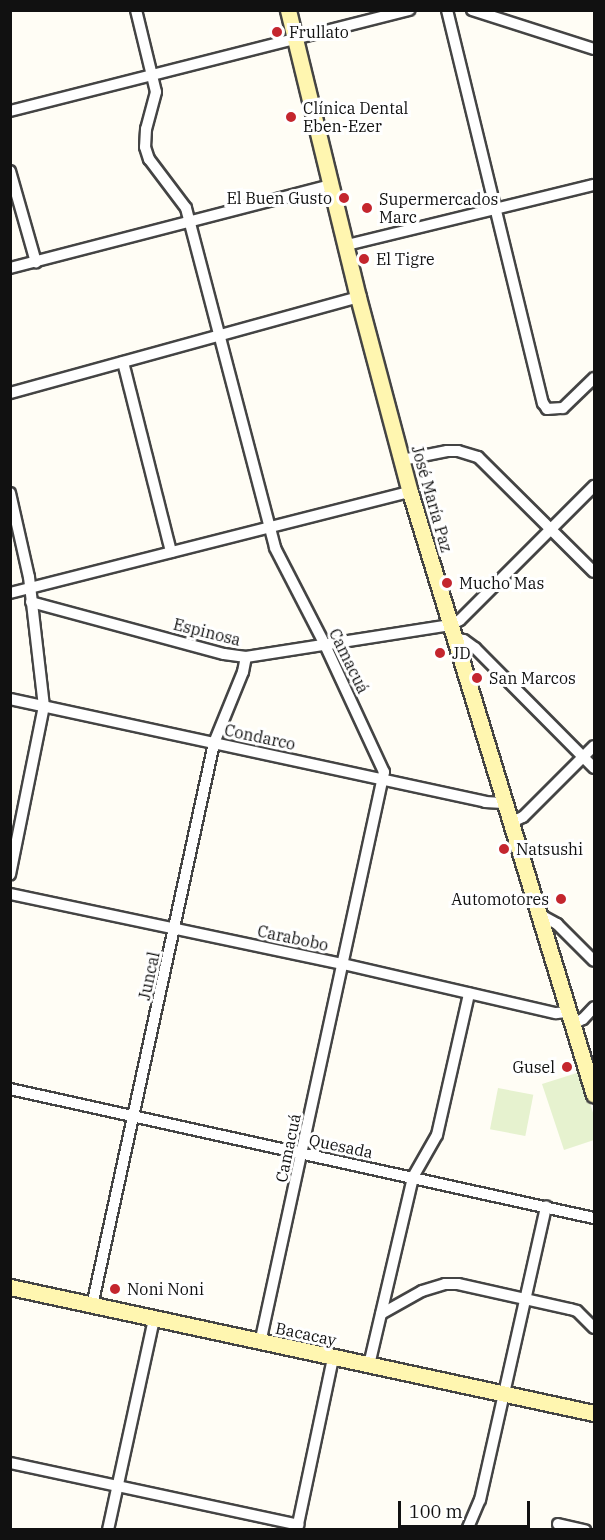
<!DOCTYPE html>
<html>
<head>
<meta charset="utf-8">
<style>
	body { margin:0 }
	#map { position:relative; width:605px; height:1540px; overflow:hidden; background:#fffdf5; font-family:"IBM Plex Serif",serif }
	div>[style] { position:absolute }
	.pitch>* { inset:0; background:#e6f2cf; transform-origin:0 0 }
	.roads { filter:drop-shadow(2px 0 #444) drop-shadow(-2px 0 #444) drop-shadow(0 2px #444) drop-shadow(0 -2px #444) }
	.street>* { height:10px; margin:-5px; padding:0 5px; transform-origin:5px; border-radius:5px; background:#fff }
	.secondary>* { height:15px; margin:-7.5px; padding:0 7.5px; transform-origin:7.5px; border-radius:7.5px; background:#fff6b0 }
	.dots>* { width:16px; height:16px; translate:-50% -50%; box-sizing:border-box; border:3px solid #fff; border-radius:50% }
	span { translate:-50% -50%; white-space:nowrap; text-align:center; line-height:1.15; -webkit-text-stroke:6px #fff; paint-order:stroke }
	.poi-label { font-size:16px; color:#111 }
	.left { translate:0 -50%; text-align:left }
	.right { translate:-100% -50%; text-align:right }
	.street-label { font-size:16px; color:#111 }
	.frame { position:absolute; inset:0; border:12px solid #111; pointer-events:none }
	.scale { position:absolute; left:398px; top:1501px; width:132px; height:27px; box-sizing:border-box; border:3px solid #111; border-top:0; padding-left:8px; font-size:18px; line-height:21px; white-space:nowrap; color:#111; -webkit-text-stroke:4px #fff; paint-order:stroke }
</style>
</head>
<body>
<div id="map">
	<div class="pitch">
		<i style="clip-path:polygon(580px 1072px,594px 1116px,594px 1140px,564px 1150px,542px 1084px)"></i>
		<i style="left:498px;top:1088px;width:36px;height:42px;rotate:11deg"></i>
	</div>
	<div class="roads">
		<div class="street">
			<i style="left:136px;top:10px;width:84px;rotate:76.3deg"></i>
			<i style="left:156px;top:92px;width:38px;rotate:105deg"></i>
			<i style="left:146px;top:129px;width:18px;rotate:93deg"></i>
			<i style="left:145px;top:147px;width:13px;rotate:72deg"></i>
			<i style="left:149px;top:159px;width:61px;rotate:52.9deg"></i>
			<i style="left:186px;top:208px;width:351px;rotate:75.3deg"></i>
			<i style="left:275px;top:548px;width:109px;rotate:62.7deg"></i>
			<i style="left:325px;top:645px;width:140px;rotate:65.1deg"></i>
			<i style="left:384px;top:772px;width:584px;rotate:102.25deg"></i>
			<i style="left:447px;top:10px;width:405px;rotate:76.3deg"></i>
			<i style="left:543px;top:403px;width:7px;rotate:56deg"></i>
			<i style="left:547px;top:409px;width:16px;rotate:-4deg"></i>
			<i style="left:563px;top:408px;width:43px;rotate:-44.1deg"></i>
			<i style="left:472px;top:10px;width:128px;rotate:17.7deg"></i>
			<i style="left:10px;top:111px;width:412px;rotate:-14.2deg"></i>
			<i style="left:10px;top:171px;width:95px;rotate:74.1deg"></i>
			<i style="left:347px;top:245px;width:254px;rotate:-13.7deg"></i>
			<i style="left:10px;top:268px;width:332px;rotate:-14.5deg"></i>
			<i style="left:123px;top:362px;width:196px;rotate:75.8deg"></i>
			<i style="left:10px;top:393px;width:361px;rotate:-15.4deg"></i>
			<i style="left:402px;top:460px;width:46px;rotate:-11.3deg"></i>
			<i style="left:447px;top:451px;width:11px"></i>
			<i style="left:458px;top:451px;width:21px;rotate:17deg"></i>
			<i style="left:478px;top:457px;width:163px;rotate:44.8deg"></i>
			<i style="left:10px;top:493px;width:86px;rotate:77.3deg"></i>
			<i style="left:29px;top:577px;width:130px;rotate:83.4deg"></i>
			<i style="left:44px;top:706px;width:172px;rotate:101.4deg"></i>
			<i style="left:10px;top:593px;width:413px;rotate:-14.2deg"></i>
			<i style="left:31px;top:602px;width:200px;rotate:15.1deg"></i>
			<i style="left:224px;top:654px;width:22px;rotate:8deg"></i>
			<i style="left:246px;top:657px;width:207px;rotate:-8.9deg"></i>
			<i style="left:451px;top:625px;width:10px;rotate:-29deg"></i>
			<i style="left:460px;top:620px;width:190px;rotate:-45deg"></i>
			<i style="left:455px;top:638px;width:9px;rotate:13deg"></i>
			<i style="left:464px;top:640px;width:14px;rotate:36deg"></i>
			<i style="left:475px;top:648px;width:169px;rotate:45.2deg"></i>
			<i style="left:10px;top:699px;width:486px;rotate:12.2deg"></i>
			<i style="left:485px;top:802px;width:18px;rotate:3deg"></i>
			<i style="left:510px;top:823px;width:14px;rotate:-25deg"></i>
			<i style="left:523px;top:817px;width:100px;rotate:-45deg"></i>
			<i style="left:10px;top:894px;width:340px;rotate:11.9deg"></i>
			<i style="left:343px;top:964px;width:219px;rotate:13deg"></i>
			<i style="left:556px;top:1013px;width:13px;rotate:-4deg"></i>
			<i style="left:539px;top:914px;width:21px;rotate:29deg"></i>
			<i style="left:557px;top:924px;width:52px;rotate:45deg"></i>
			<i style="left:573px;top:1024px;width:11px;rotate:-27deg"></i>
			<i style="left:583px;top:1019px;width:16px;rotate:-47deg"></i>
			<i style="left:10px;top:1089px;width:598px;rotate:12.46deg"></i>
			<i style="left:92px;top:1306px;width:576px;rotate:-77.77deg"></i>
			<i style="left:214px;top:743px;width:77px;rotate:-67.8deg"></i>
			<i style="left:243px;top:672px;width:15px;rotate:-79deg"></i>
			<i style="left:381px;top:1314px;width:47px;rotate:-29.3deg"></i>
			<i style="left:422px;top:1291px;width:24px;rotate:-17deg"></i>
			<i style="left:445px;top:1284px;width:13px"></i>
			<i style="left:458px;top:1284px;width:115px;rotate:12.6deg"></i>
			<i style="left:570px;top:1309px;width:7px;rotate:16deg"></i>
			<i style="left:577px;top:1311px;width:24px;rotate:45deg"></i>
			<i style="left:369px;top:1365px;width:193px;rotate:-76.8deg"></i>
			<i style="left:413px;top:1177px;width:48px;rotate:-60.3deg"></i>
			<i style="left:437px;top:1135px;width:145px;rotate:-77.2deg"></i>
			<i style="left:10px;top:1463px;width:295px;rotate:12.1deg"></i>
			<i style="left:558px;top:1524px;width:28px;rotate:13deg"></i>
			<i style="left:297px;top:1529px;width:175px;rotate:-78.1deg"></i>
			<i style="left:108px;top:1530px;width:216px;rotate:-77.7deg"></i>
			<i style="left:467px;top:1530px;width:33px;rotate:-67deg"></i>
			<i style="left:480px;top:1500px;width:301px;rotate:-77.3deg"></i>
		</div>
		<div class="secondary">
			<i style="left:288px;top:10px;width:295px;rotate:76.3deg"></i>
			<i style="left:358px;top:297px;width:202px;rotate:75.1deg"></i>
			<i style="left:410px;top:492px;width:630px;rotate:73.03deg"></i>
			<i style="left:10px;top:1287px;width:597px;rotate:12.18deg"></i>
		</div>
	</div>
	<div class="dots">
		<i style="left:277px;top:32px;background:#c4262e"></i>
		<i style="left:291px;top:117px;background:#c4262e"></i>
		<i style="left:344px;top:198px;background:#c4262e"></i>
		<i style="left:367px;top:208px;background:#c4262e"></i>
		<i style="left:364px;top:259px;background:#c4262e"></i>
		<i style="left:447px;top:583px;background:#c4262e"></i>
		<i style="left:440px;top:653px;background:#c4262e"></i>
		<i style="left:477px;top:678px;background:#c4262e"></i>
		<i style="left:504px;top:849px;background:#c4262e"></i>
		<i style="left:561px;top:899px;background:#c4262e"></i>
		<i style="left:567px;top:1067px;background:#c4262e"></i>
		<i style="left:115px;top:1289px;background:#c4262e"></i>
	</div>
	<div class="poi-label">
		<span class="left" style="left:289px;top:32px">Frullato</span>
		<span class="left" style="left:303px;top:117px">Clínica Dental<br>Eben-Ezer</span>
		<span class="right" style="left:332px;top:198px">El Buen Gusto</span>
		<span class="left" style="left:379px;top:208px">Supermercados<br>Marc</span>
		<span class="left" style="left:376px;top:259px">El Tigre</span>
		<span class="left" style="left:459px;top:583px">Mucho Mas</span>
		<span class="left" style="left:452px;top:653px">JD</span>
		<span class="left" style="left:489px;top:678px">San Marcos</span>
		<span class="left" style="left:516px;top:849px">Natsushi</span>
		<span class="right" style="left:549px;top:899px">Automotores</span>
		<span class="right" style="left:555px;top:1067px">Gusel</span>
		<span class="left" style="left:127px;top:1289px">Noni Noni</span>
	</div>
	<div class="street-label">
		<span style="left:432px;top:499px;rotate:74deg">José María Paz</span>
		<span style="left:207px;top:632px;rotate:14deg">Espinosa</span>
		<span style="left:349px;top:661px;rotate:64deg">Camacuá</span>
		<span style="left:260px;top:737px;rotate:12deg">Condarco</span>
		<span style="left:293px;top:938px;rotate:12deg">Carabobo</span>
		<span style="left:149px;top:976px;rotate:-78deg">Juncal</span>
		<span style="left:341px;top:1146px;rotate:12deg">Quesada</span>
		<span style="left:288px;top:1148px;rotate:-78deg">Camacuá</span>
		<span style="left:306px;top:1334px;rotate:12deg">Bacacay</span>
	</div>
	<div class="frame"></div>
	<div class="scale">100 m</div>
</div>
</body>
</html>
